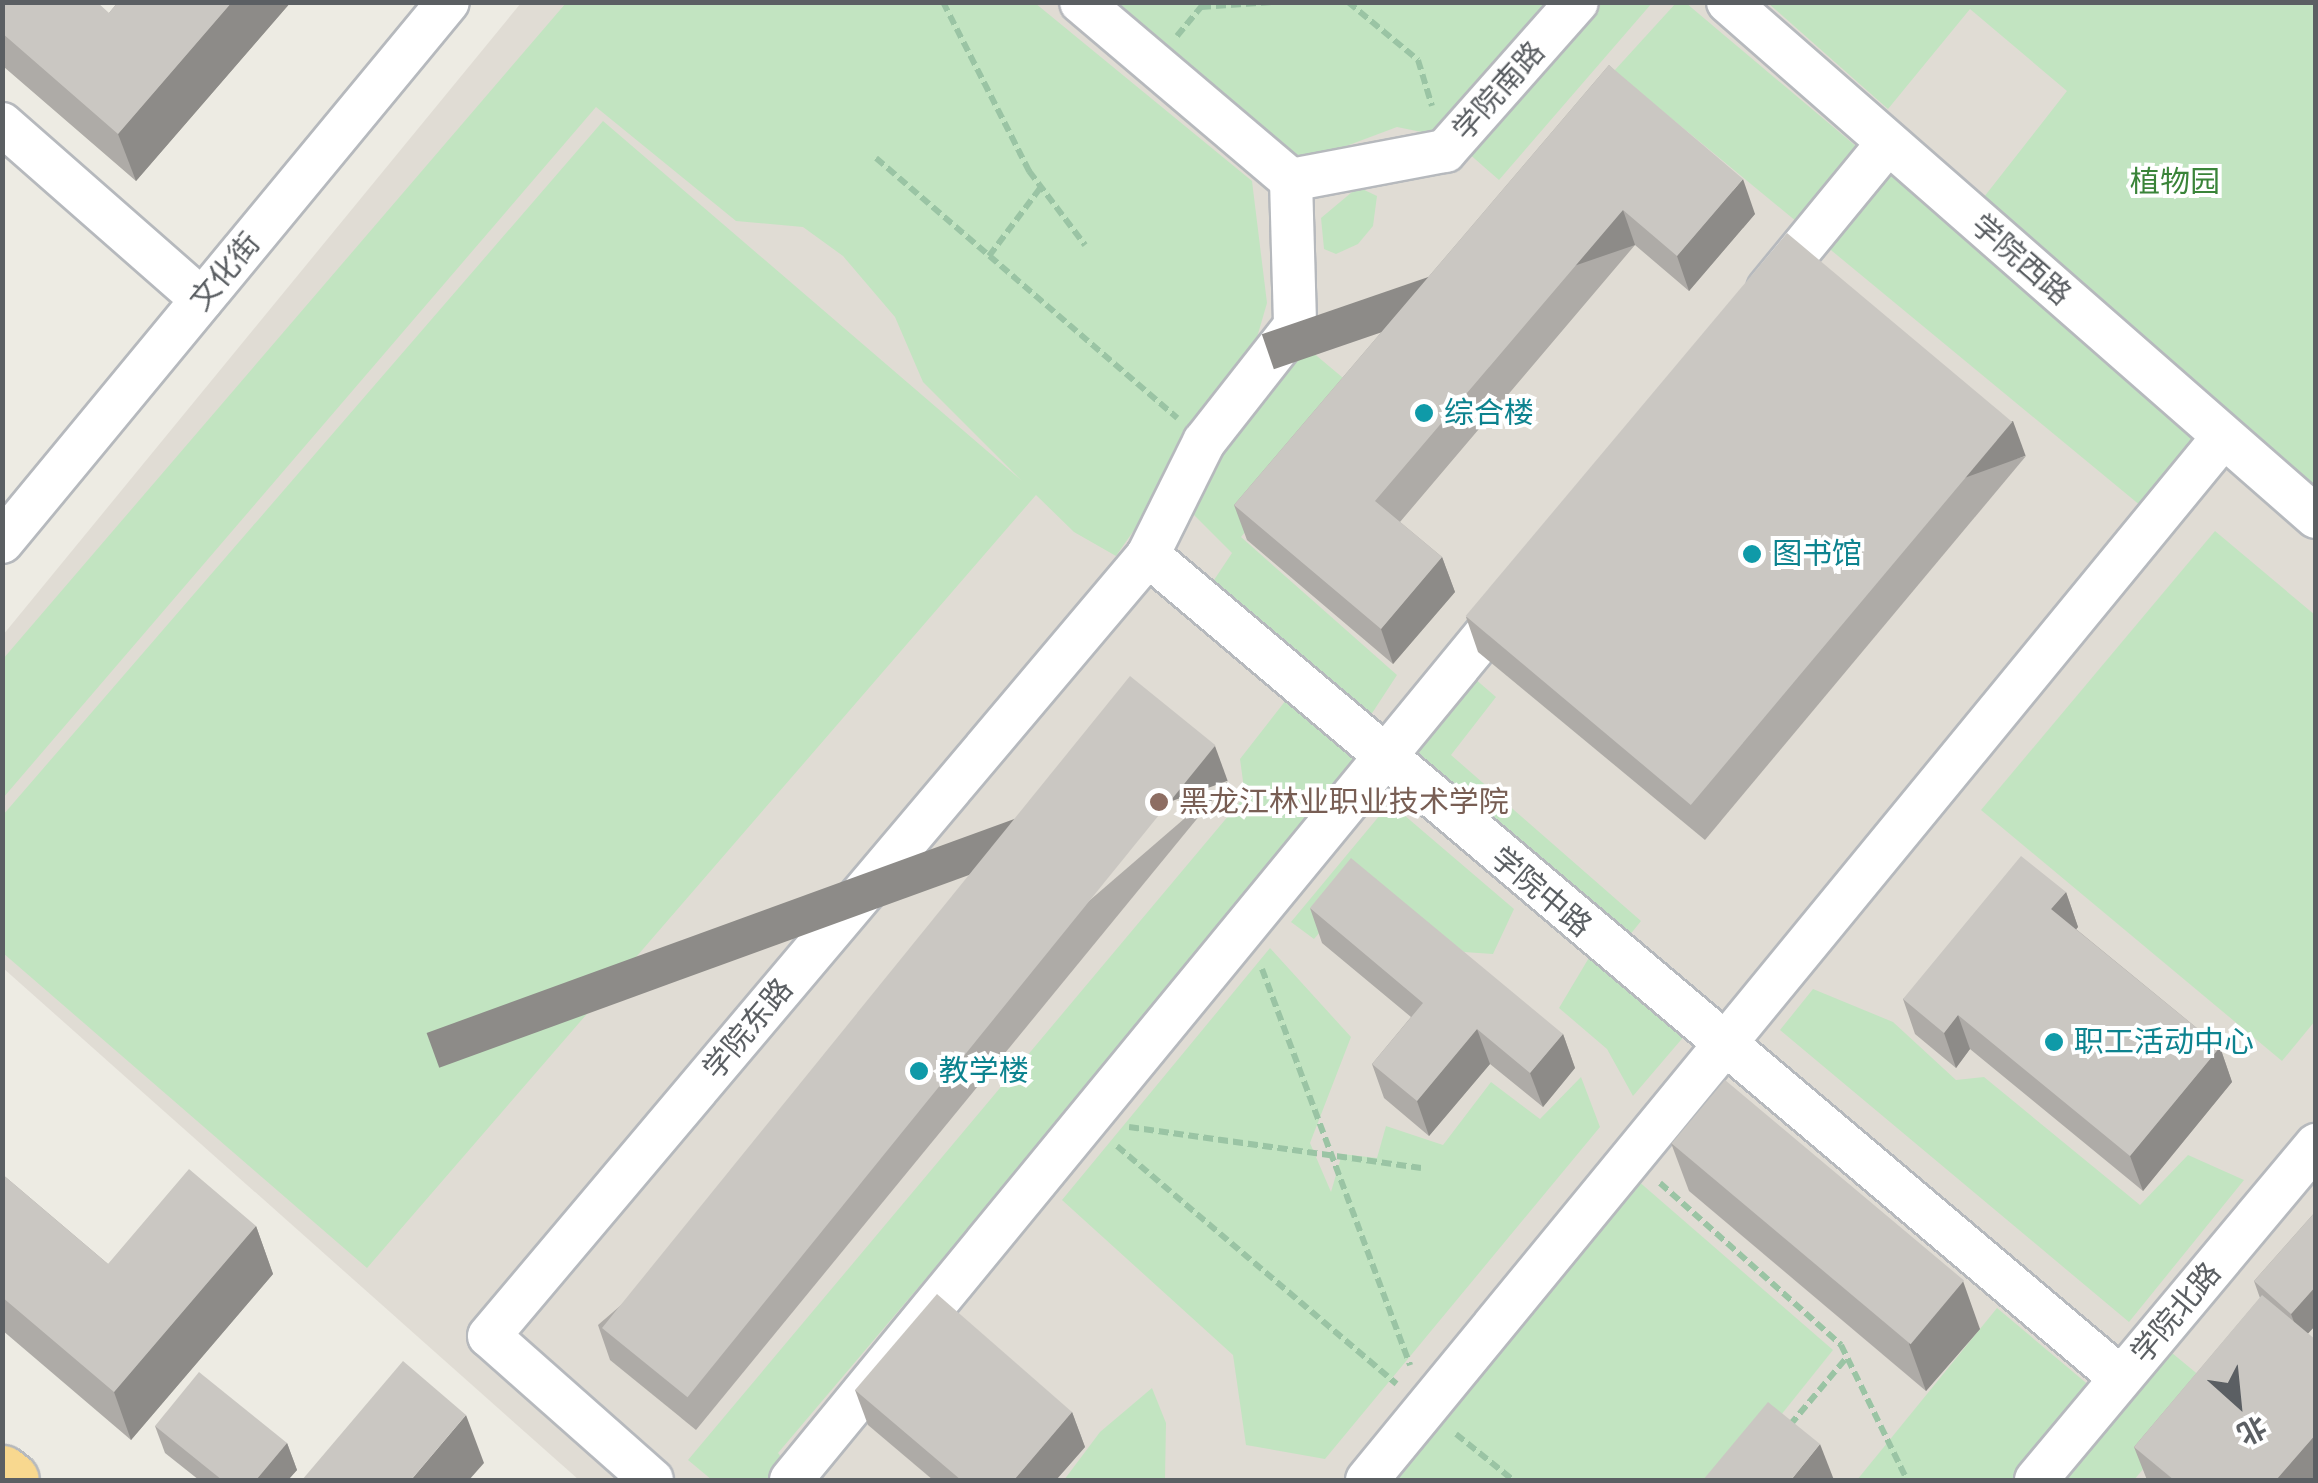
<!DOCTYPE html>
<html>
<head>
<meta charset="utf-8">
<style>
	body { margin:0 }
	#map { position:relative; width:2318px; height:1483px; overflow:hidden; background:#edebe3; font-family:Arial,"Noto Sans SC",sans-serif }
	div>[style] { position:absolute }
	.education>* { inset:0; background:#e0dcd4 }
	.green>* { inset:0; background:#c2e4c1 }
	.path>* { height:6px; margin-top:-3px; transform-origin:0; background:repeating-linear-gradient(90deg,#9ac4a4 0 10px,transparent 0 15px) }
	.roads { filter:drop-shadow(2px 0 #b6b9bd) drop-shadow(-2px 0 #b6b9bd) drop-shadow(0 2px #b6b9bd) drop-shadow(0 -2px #b6b9bd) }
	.minor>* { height:42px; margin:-21px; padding:0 21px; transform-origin:21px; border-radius:21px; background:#fff }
	.highway>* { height:55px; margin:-27.5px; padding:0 27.5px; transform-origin:27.5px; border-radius:27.5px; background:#f8d88f }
	.wall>* { inset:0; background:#aeaba7 }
	.shaded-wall>* { inset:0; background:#8d8b88; transform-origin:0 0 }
	.building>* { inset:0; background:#cac7c2; transform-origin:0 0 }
	.dots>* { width:28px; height:28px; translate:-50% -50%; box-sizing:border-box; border:5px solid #fff; border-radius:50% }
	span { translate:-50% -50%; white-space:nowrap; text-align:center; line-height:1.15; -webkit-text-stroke:8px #fff; paint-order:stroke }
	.street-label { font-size:30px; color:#5b5f63 }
	.park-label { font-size:30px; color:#3a8439 }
	.culture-label { font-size:30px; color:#0d838f }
	.left { translate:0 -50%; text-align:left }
	.education-label { font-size:30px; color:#785e54 }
	.frame { position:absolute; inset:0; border:5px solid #5b5f63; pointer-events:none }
	.north { position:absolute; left:2188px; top:1353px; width:100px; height:100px; -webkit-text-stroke:8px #fff; paint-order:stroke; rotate:153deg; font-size:28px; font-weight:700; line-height:40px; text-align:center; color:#5b5f63 }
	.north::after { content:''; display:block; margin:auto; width:35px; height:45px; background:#5b5f63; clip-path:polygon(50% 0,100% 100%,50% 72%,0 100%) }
</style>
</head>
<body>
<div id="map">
	<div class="education">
		<i style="clip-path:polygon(521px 3px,2315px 3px,2315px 1480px,579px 1480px,3px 968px,3px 635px)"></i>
	</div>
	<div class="green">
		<i style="clip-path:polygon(566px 3px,1035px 3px,1252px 181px,1267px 303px,1249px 365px,1116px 556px,1074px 532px,1036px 495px,367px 1268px,3px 953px,3px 815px,603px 121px,1022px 481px,923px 382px,895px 317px,843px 256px,803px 227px,736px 221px,596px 107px,3px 798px,3px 659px)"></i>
		<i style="clip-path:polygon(1114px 3px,1652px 3px,1499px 180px,1451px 138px,1397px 127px,1301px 163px)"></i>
		<i style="clip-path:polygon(1676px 3px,1686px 3px,2199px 435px,2141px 506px,1614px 71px)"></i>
		<i style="clip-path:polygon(1768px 3px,2315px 3px,2315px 496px,1984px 197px,2067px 91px,1970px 9px,1888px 109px)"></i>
		<i style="clip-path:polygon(1358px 187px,1377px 196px,1373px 226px,1358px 244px,1336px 254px,1324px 249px,1321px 218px)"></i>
		<i style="clip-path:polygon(1305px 346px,1361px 393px,1241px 537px,1397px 675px,1365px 724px,1208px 589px,1232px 553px,1187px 508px,1216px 448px)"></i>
		<i style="clip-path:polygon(2215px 531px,2315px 615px,2315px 1021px,2282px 1061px,1981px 810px)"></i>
		<i style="clip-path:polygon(1452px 659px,1496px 697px,1451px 755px,1641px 921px,1621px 946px,1384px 743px)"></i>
		<i style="clip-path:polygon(1286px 700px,1362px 764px,778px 1453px,786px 1463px,772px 1480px,712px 1480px,688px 1460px,1245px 796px,1240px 759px)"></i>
		<i style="clip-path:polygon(1390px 803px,1514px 909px,1493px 954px,1464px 952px,1367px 877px,1314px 939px,1291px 922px)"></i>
		<i style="clip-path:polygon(1270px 948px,1351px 1037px,1310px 1143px,1331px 1192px,1342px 1154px,1377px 1158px,1386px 1126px,1443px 1145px,1491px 1082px,1540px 1119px,1581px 1077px,1600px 1127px,1325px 1459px,1246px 1445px,1233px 1355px,1062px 1200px)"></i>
		<i style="clip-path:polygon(1590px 956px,1686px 1034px,1633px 1096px,1607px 1049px,1559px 1008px)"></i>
		<i style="clip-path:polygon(1813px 989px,1893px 1022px,1956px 1080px,1984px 1077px,2140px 1205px,2188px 1155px,2244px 1180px,2129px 1322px,1780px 1030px)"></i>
		<i style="clip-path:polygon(1637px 1180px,1833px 1350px,1729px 1480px,1383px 1480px)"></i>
		<i style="clip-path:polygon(1997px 1308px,2091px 1387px,2013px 1480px,1857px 1480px)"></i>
		<i style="clip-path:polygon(2166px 1348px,2212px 1386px,2134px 1480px,2057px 1480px)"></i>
		<i style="clip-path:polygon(1152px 1388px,1166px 1423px,1165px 1480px,1064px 1480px,1100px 1432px)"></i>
	</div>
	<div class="path">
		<i style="left:943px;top:2px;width:190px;rotate:63deg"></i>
		<i style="left:1029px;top:171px;width:93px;rotate:52.9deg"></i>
		<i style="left:1348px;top:2px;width:91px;rotate:39.6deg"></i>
		<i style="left:1418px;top:60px;width:48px;rotate:73.1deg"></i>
		<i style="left:1201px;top:7px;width:72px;rotate:-4deg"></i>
		<i style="left:1177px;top:36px;width:44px;rotate:-50.5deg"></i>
		<i style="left:876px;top:158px;width:398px;rotate:40.8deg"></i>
		<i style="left:989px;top:256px;width:86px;rotate:-53deg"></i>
		<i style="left:1262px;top:969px;width:423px;rotate:69.5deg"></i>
		<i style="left:1129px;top:1127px;width:295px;rotate:8deg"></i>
		<i style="left:1117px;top:1146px;width:367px;rotate:40.4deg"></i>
		<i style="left:1660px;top:1183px;width:243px;rotate:41.8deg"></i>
		<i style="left:1841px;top:1345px;width:150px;rotate:63.9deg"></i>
		<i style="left:1790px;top:1425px;width:89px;rotate:-50deg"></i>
		<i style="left:1456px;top:1434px;width:73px;rotate:38.9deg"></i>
	</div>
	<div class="roads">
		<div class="minor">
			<i style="left:1081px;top:2px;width:275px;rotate:40.3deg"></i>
			<i style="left:1728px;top:2px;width:782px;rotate:41.21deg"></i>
			<i style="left:2px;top:124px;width:266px;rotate:41.3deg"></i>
			<i style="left:1291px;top:180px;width:146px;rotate:88.4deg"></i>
			<i style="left:1295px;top:326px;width:147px;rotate:128.1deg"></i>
			<i style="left:1204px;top:442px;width:126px;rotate:116.4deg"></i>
			<i style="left:1148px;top:555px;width:1274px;rotate:40.23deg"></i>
			<i style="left:1291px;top:180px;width:157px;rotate:-10.7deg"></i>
			<i style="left:1445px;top:151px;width:199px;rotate:-48.5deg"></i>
			<i style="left:1768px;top:289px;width:189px;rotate:-50.6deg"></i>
			<i style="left:2px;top:542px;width:700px;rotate:-50.45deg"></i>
			<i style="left:652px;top:1480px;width:217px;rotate:-138.5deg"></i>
			<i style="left:489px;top:1336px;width:1022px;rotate:-49.84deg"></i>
			<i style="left:791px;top:1480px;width:1135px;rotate:-50.61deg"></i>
			<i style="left:1367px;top:1480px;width:1349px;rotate:-50.62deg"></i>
			<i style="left:2036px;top:1480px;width:437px;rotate:-50.1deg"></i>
		</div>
		<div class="highway">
			<i style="left:2px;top:1473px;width:11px;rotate:38deg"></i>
		</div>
	</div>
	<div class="wall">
		<i style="clip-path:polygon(2px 2px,109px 13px,118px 2px,291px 2px,136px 181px,4px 67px)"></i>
		<i style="clip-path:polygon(1609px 65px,1755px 214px,1689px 291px,1635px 245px,1400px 522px,1442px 557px,1455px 592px,1393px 664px,1247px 540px,1234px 505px)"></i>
		<i style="clip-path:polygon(2026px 456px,1705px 840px,1478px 652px,1466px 617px)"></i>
		<i style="clip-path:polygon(1228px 781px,696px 1430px,610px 1360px,598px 1325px)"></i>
		<i style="clip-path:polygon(2066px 892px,2078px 927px,2076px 929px,2220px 1047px,2232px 1082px,2143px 1191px,1970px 1049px,1956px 1068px,1915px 1034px,1903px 999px)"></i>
		<i style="clip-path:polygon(1310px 908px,1563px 1034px,1575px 1068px,1543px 1107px,1490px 1064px,1429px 1136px,1384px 1098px,1372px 1064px,1411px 1017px,1322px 943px)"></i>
		<i style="clip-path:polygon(1671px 1143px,1980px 1329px,1926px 1391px,1689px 1191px)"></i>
		<i style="clip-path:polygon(2px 1174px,108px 1264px,256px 1226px,273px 1274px,131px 1440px,2px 1330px)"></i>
		<i style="clip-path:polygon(2316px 1211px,2316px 1325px,2308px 1333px,2316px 1480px,2147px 1480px,2134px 1447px,2260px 1298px,2254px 1281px)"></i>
		<i style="clip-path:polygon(855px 1390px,1072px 1412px,1085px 1447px,1056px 1480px,933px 1480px,868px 1425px)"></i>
		<i style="clip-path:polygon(155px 1426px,287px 1443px,297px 1470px,288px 1480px,199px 1480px,165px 1453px)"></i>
	</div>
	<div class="shaded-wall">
		<i style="clip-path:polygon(232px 2px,291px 2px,136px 181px,118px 134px)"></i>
		<i style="clip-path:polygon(1743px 179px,1755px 214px,1689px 291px,1677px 256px)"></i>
		<i style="left:1623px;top:210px;width:37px;height:382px;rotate:71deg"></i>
		<i style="left:2013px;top:421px;width:37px;height:500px;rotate:70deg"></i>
		<i style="clip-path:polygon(1442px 557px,1455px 592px,1393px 664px,1381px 629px)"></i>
		<i style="left:1215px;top:746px;width:37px;height:839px;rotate:70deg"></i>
		<i style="clip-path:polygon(2066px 892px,2078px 927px,2064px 944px,2051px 909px)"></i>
		<i style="clip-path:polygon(1958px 1015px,1970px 1049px,1956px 1068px,1944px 1033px)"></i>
		<i style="clip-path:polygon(1477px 1029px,1490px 1064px,1429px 1136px,1417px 1101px)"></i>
		<i style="clip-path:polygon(1563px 1034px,1575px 1068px,1543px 1107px,1530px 1073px)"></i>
		<i style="clip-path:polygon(2220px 1047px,2232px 1082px,2143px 1191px,2130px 1156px)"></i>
		<i style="clip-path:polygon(256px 1226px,273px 1274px,131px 1440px,114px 1392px)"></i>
		<i style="clip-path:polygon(1963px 1281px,1980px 1329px,1926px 1391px,1909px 1344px)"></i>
		<i style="clip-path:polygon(2316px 1286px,2316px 1325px,2301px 1341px,2291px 1314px)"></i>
		<i style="clip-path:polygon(1072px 1412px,1085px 1447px,1056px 1480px,1014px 1480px)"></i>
		<i style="clip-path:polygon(466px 1415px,484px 1463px,469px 1480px,411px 1480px)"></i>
		<i style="clip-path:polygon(2316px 1434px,2316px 1480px,2276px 1480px)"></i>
		<i style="clip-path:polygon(287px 1443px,297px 1470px,288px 1480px,256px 1480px)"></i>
		<i style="clip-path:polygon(1820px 1444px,1834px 1480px,1791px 1480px)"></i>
	</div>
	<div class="building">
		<i style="clip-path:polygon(2px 2px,97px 2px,109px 13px,118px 2px,232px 2px,118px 134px,2px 33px)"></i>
		<i style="clip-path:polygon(1609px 65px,1743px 179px,1677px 256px,1623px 210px,1375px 501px,1442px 557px,1381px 629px,1234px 505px)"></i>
		<i style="left:1787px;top:233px;width:294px;height:500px;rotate:40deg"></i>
		<i style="left:1130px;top:676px;width:110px;height:839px;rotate:39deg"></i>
		<i style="clip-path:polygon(2021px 856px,2066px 892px,2051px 909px,2220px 1047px,2130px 1156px,1958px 1015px,1944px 1033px,1903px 999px)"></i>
		<i style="clip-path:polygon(1351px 858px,1563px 1034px,1530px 1073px,1477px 1029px,1417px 1101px,1372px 1064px,1423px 1003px,1310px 908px)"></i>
		<i style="left:1725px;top:1080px;width:312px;height:83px;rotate:40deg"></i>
		<i style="clip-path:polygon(189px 1169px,256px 1226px,114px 1392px,2px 1297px,2px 1174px,108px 1264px)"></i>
		<i style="clip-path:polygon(2316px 1211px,2316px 1286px,2291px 1314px,2254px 1281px)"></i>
		<i style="clip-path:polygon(937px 1294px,1072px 1412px,1014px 1480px,961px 1480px,855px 1390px)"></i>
		<i style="clip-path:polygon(2262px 1295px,2316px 1340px,2316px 1434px,2276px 1480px,2174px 1480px,2134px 1447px)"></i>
		<i style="clip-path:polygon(403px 1361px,466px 1415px,411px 1480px,302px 1480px)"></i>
		<i style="clip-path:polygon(199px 1372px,287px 1443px,256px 1480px,222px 1480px,155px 1426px)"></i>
		<i style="clip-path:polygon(1768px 1402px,1820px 1444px,1791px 1480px,1703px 1480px)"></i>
	</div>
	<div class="dots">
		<i style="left:1424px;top:413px;background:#0f9aa8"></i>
		<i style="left:1752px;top:554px;background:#0f9aa8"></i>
		<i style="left:1159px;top:802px;background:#8d6e63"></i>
		<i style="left:2054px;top:1042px;background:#0f9aa8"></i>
		<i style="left:919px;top:1071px;background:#0f9aa8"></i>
	</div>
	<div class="street-label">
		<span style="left:1499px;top:91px;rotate:-48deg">学院南路</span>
		<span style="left:2021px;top:260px;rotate:41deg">学院西路</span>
		<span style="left:225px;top:272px;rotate:-50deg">文化街</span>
		<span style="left:1541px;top:892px;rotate:40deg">学院中路</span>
		<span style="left:748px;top:1029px;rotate:-50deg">学院东路</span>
		<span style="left:2176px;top:1313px;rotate:-50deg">学院北路</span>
	</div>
	<div class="park-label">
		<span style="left:2175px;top:182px">植物园</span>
	</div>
	<div class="culture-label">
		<span class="left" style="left:1444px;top:413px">综合楼</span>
		<span class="left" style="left:1772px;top:554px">图书馆</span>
		<span class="left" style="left:2074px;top:1042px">职工活动中心</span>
		<span class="left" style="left:939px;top:1071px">教学楼</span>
	</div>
	<div class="education-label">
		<span class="left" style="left:1179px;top:802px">黑龙江林业职业技术学院</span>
	</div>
	<div class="frame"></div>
	<div class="north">北</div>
</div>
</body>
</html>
